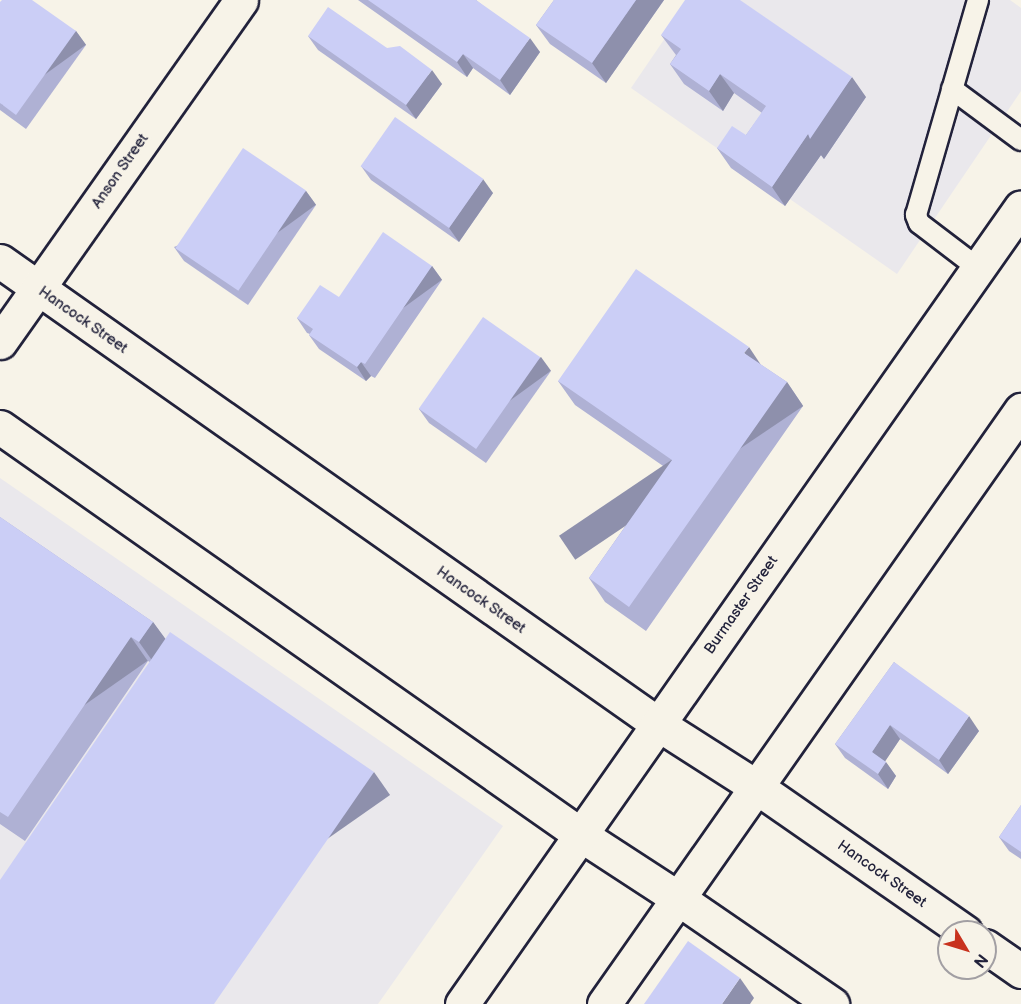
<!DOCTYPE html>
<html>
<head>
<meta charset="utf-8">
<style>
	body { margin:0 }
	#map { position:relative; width:1021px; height:1004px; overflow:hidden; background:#f7f3e8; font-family:"Balsamiq Sans",sans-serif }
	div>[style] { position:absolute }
	.built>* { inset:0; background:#eae8ec }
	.roads { filter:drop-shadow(2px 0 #22223b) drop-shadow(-2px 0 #22223b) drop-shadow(0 2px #22223b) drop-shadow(0 -2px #22223b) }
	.lane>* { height:20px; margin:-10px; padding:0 10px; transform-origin:10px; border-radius:10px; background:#f7f3e8 }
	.street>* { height:33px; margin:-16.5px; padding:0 16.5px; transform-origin:16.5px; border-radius:16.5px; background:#f7f3e8 }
	.secondary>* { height:33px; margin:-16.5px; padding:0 16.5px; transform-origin:16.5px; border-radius:16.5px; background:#f7f3e8 }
	.wall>* { inset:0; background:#afb1d4 }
	.shaded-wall>* { inset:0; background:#8e90ac; transform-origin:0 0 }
	.building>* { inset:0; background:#cbcef6; transform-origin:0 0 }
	span { translate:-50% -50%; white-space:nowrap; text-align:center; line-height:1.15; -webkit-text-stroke:5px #f7f3e8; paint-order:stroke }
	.street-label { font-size:15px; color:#22223b }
	.north { position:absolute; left:937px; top:920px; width:60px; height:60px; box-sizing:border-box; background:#f7f3e8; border:2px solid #a29fa3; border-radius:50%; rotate:128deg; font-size:16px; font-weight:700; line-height:24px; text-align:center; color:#22223b }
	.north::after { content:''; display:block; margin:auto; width:21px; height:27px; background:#c8321e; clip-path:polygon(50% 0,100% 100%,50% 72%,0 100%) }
</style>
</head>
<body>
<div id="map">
	<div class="built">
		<i style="clip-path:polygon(691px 0,1010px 0,1021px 8px,1021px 91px,897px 274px,631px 88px)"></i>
		<i style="clip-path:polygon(0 478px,503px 826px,378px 1004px,0 1004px)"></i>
	</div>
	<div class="roads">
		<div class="lane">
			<i style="left:952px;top:89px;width:86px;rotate:36.5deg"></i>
			<i style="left:978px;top:268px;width:74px;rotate:-142.7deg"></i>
			<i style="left:919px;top:223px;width:9px;rotate:-111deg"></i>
			<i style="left:916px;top:215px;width:224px;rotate:-73.9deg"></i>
		</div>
		<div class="street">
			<i style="left:0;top:261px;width:805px;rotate:35.13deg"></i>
			<i style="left:658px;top:724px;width:119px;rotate:32.6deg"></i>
			<i style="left:758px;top:788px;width:252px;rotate:34.8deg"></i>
			<i style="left:0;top:342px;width:418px;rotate:-54.8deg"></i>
			<i style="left:0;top:427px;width:710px;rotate:35.08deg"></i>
			<i style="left:581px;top:835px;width:117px;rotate:33.1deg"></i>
			<i style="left:679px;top:899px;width:186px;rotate:34.5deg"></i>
			<i style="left:985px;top:946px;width:44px;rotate:34.8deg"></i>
		</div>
		<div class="secondary">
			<i style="left:462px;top:1004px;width:973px;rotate:-54.95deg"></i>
			<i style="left:604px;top:1004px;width:726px;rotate:-54.93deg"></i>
		</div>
	</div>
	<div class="wall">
		<i style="clip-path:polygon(358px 0,476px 0,540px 52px,510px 95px,473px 68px,467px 77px)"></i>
		<i style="clip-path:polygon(554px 0,664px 0,606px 83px,550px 44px,536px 25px)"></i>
		<i style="clip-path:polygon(0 2px,76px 31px,86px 45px,26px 129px,0 110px)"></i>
		<i style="clip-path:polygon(661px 35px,866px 97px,824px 159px,821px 155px,785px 206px,731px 168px,717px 148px,746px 135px,762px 113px,734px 93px,723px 111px,684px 84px,670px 64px,676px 55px)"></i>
		<i style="clip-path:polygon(308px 36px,387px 48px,442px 84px,416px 119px,318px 50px)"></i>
		<i style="clip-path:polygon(361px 166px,493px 193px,459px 242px,371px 180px)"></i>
		<i style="clip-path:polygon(306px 191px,316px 205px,248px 305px,184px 261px,174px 247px)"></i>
		<i style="clip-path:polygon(432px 266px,442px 280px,375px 378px,371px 376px,366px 381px,319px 349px,309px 335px,310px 334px,307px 333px,297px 318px,339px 297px)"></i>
		<i style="clip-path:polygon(760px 364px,787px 382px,803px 406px,646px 631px,605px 602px,589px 578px,666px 468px,575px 405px,558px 381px)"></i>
		<i style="clip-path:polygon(551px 371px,486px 463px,429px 423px,419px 409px)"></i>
		<i style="clip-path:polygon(0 517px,153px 622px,165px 639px,390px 795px,148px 661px,25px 841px,0 824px)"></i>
		<i style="clip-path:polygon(894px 662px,979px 731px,948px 774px,900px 739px,885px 761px,896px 776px,888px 789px,845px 758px,835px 744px)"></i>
		<i style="clip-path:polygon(1021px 805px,1021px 859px,1009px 851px,999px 837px)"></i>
	</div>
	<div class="shaded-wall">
		<i style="clip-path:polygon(636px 0,664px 0,606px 83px,592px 63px)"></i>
		<i style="left:76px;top:31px;width:17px;height:103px;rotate:54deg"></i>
		<i style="clip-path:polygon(530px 38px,540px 52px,510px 95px,500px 80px)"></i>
		<i style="clip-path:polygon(463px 54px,473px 68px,467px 77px,457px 62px)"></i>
		<i style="clip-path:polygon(432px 70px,442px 84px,416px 119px,406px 105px)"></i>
		<i style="clip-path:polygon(720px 74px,734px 93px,723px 111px,709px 91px)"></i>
		<i style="clip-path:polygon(852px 77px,866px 97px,824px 159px,821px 155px,785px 206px,772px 187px,808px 134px)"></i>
		<i style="clip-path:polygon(483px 179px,493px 193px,459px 242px,449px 228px)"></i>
		<i style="left:306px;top:191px;width:17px;height:121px;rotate:54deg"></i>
		<i style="left:432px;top:266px;width:17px;height:119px;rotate:54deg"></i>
		<i style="clip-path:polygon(749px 347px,765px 371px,744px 353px)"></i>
		<i style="left:541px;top:357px;width:17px;height:113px;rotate:54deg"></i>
		<i style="clip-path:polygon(361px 362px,371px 376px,366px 381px,357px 367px)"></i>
		<i style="left:787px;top:382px;width:29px;height:275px;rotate:56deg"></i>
		<i style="clip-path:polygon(153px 622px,170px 645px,156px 666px,139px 642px)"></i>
		<i style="left:131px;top:637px;width:29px;height:218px;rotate:55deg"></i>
		<i style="clip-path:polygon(969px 716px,979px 731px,948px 774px,939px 760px)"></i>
		<i style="clip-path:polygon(890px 725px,900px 739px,882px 766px,872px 752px)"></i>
		<i style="clip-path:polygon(886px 762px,896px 776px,888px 789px,878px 774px)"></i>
		<i style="left:374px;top:772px;width:28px;height:282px;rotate:55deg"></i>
		<i style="clip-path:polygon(740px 978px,754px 998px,750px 1004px,722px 1004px)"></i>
	</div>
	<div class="building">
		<i style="clip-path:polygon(2px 0,32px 0,76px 31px,16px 115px,0 103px,0 2px)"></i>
		<i style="clip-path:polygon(368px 0,476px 0,530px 38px,500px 80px,463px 54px,457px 62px)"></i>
		<i style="clip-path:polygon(554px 0,636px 0,592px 63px,536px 25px)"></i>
		<i style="clip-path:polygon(685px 0,740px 0,852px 77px,810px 139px,808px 134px,772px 187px,717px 148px,732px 126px,746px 135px,766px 106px,720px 74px,709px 91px,670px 64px,681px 49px,661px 35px)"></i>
		<i style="clip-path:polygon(328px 7px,387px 48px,400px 46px,432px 70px,406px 105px,308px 36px)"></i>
		<i style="left:395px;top:117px;width:108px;height:60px;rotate:35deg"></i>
		<i style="left:243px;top:148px;width:76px;height:121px;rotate:34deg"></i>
		<i style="clip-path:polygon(383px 232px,432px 266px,365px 364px,361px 362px,357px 367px,309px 335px,313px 329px,297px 318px,320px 285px,339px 297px)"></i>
		<i style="clip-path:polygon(636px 269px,749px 347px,744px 353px,787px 382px,629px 607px,589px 578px,672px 460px,558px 381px)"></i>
		<i style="left:483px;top:317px;width:70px;height:112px;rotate:35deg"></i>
		<i style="clip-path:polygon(0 517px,153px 622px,139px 642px,131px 637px,8px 817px,0 812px)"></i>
		<i style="clip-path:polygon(170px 632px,374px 772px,214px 1004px,0 1004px,0 880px)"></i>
		<i style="clip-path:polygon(894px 662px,969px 716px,939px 760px,890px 725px,872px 752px,886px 762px,878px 774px,835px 744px)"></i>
		<i style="clip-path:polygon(1021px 805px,1021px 852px,999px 837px)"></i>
		<i style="clip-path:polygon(688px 941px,740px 978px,722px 1004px,644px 1004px)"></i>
	</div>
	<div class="street-label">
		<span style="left:120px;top:171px;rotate:-55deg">Anson Street</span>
		<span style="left:83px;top:320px;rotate:35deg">Hancock Street</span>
		<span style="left:481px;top:600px;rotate:35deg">Hancock Street</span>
		<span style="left:741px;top:605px;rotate:-55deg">Burmaster Street</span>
		<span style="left:882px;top:874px;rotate:35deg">Hancock Street</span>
	</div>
	<div class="north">N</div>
</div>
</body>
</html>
